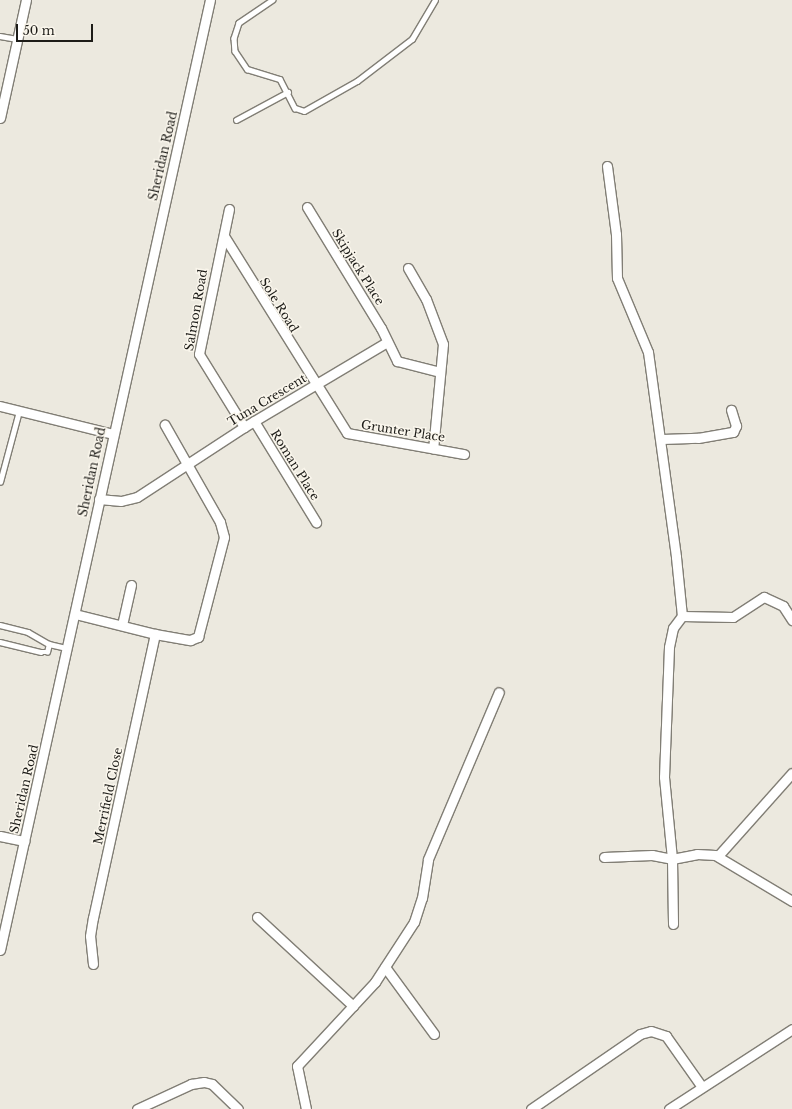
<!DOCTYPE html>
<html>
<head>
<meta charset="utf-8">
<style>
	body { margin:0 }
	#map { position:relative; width:792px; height:1109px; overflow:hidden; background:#ece9df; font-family:"Libre Baskerville",serif }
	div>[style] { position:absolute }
	.roads { filter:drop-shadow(1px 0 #817e75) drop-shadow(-1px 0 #817e75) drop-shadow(0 1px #817e75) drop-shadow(0 -1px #817e75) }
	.lane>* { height:4.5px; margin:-2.25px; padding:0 2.25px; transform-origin:2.25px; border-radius:2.25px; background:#fff }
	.street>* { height:9px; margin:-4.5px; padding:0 4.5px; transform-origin:4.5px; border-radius:4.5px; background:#fff }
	span { translate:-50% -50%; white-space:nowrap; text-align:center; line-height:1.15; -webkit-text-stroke:3px #faf6ec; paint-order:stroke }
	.street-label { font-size:12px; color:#1d1c18 }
	.scale { position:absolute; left:16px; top:24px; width:77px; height:18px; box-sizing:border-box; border:2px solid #1d1c18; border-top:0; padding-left:5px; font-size:12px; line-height:14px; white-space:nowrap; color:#1d1c18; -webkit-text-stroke:3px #faf6ec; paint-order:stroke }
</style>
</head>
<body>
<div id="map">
	<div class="roads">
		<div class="lane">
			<i style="left:273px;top:0;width:41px;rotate:145.9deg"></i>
			<i style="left:239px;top:23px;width:16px;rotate:108deg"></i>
			<i style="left:234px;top:38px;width:13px;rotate:86deg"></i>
			<i style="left:235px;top:51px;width:22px;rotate:56deg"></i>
			<i style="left:247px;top:69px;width:34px;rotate:17deg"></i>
			<i style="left:280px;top:79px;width:33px;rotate:63deg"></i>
			<i style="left:295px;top:108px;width:9px;rotate:18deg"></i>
			<i style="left:304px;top:111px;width:61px;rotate:-29.5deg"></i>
			<i style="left:357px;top:81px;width:69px;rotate:-37.4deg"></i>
			<i style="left:412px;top:39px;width:45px;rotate:-59.5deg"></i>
			<i style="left:0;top:36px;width:17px;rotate:10deg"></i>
			<i style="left:236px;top:120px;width:59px;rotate:-28.3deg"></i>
			<i style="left:0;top:482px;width:73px;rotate:-75deg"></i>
			<i style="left:0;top:625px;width:29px;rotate:14deg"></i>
			<i style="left:28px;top:632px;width:24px;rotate:30deg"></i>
			<i style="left:49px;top:644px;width:18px;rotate:13deg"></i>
			<i style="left:0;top:642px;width:42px;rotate:13.7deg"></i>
			<i style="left:41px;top:652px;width:6px"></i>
			<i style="left:47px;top:652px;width:8px;rotate:-76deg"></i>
		</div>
		<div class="street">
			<i style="left:0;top:118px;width:121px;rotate:-77.6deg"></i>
			<i style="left:607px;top:166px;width:69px;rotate:82.5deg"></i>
			<i style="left:616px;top:234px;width:44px;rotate:88.7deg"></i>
			<i style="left:617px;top:278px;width:80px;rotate:67.3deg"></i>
			<i style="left:648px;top:352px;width:207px;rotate:82.2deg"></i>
			<i style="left:676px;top:557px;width:59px;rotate:84.2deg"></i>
			<i style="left:682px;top:616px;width:15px;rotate:127deg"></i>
			<i style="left:673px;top:628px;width:19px;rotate:102deg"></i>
			<i style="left:669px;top:647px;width:130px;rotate:92.2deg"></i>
			<i style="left:664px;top:777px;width:82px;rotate:84.4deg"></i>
			<i style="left:672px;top:859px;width:65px;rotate:89.1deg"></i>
			<i style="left:307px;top:207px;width:142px;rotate:58.6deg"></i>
			<i style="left:381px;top:328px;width:37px;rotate:64deg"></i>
			<i style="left:397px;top:361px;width:44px;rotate:14.3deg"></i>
			<i style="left:229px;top:209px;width:148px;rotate:101.7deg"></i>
			<i style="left:199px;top:354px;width:86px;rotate:58.3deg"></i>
			<i style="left:224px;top:236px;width:232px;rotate:58deg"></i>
			<i style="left:347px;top:433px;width:119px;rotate:10.2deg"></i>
			<i style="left:408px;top:268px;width:36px;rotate:60deg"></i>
			<i style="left:426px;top:299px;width:48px;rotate:69.3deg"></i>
			<i style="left:443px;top:344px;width:105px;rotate:95.4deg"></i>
			<i style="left:0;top:406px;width:116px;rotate:13.9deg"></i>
			<i style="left:254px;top:421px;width:119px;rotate:58.5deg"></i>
			<i style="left:662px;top:439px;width:36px;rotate:-2deg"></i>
			<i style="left:698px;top:438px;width:36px;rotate:-10deg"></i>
			<i style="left:733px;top:432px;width:7px;rotate:-63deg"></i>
			<i style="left:736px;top:426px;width:17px;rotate:-107deg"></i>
			<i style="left:99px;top:499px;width:22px;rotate:5deg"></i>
			<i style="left:121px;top:501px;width:16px;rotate:-14deg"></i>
			<i style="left:137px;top:497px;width:128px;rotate:-33.2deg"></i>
			<i style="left:244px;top:427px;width:166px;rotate:-30.7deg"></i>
			<i style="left:75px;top:614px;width:82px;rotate:14deg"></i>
			<i style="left:682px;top:616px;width:51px;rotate:1.1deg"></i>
			<i style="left:733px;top:617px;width:37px;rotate:-33deg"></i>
			<i style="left:764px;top:597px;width:21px;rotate:25deg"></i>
			<i style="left:783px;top:606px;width:17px;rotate:57deg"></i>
			<i style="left:122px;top:625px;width:41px;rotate:-77.3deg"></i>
			<i style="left:0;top:836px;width:25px;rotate:12deg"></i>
			<i style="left:718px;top:856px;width:111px;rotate:-48.3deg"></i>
			<i style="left:604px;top:857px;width:48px;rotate:-2.4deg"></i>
			<i style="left:652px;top:855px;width:20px;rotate:11deg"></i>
			<i style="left:672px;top:859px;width:25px;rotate:-11deg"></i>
			<i style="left:697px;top:854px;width:18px;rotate:3deg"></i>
			<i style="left:715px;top:855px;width:90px;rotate:30.9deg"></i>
			<i style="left:257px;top:917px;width:131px;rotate:42.8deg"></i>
			<i style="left:0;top:950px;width:973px;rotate:-77.54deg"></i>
			<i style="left:93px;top:964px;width:28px;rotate:-96deg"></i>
			<i style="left:90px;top:936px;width:18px;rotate:-81deg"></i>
			<i style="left:93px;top:918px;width:291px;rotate:-77.7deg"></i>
			<i style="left:155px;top:634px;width:36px;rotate:10deg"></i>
			<i style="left:190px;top:640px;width:9px;rotate:-21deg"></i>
			<i style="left:198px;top:637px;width:103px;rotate:-75.4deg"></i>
			<i style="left:224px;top:537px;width:16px;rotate:-105deg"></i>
			<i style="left:220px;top:522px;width:112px;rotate:-119.6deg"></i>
			<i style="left:385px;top:967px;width:83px;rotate:53.8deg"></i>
			<i style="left:137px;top:1109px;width:60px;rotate:-24.8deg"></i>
			<i style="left:191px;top:1084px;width:13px;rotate:-9deg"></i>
			<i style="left:204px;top:1082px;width:8px;rotate:14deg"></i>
			<i style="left:212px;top:1084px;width:36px;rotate:44deg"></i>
			<i style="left:306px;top:1109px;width:44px;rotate:-101.8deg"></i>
			<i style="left:297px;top:1066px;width:115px;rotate:-47.1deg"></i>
			<i style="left:375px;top:982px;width:72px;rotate:-57deg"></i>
			<i style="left:414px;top:922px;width:25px;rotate:-72deg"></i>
			<i style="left:422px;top:898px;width:39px;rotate:-81deg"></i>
			<i style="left:428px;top:859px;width:181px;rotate:-67deg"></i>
			<i style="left:531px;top:1109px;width:132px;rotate:-34.5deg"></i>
			<i style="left:640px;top:1034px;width:11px;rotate:-15deg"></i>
			<i style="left:651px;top:1031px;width:16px;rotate:18deg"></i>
			<i style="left:666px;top:1036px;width:62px;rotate:54.8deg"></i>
			<i style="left:669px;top:1109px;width:147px;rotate:-33deg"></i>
		</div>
	</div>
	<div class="street-label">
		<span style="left:163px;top:156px;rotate:-77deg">Sheridan Road</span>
		<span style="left:358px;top:267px;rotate:58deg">Skipjack Place</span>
		<span style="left:279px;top:305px;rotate:58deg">Sole Road</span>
		<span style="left:196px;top:310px;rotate:-80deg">Salmon Road</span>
		<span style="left:267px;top:400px;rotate:-31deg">Tuna Crescent</span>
		<span style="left:403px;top:431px;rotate:9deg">Grunter Place</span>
		<span style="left:295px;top:465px;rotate:58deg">Roman Place</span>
		<span style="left:92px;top:472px;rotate:-78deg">Sheridan Road</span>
		<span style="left:24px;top:789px;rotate:-77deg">Sheridan Road</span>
		<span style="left:108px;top:796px;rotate:-78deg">Merrifield Close</span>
	</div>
	<div class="scale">50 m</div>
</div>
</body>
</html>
